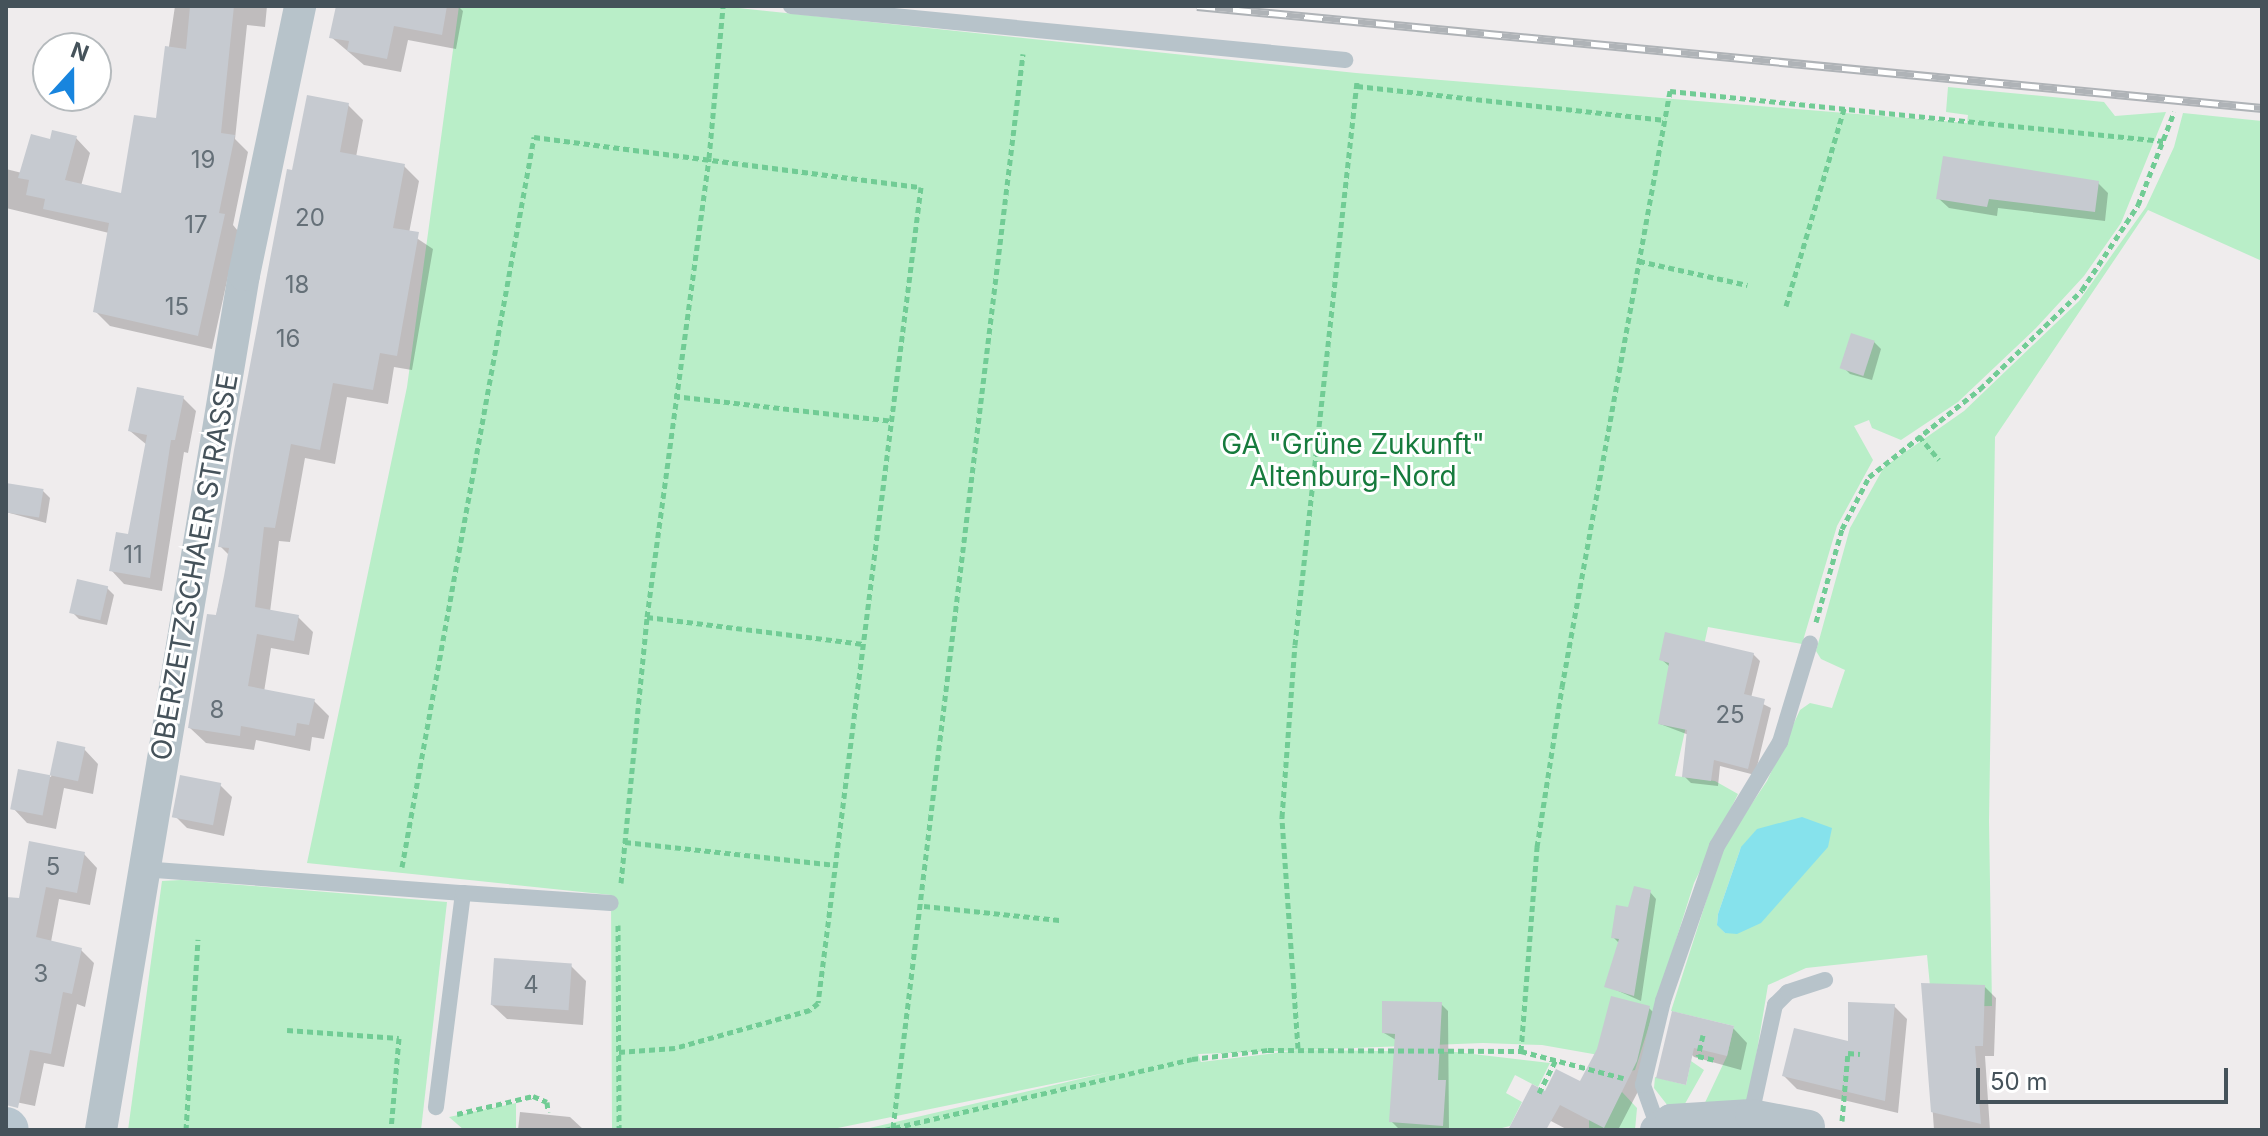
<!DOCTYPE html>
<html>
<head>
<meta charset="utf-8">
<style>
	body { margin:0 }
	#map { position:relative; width:2268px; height:1136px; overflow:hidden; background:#efeced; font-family:Inter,sans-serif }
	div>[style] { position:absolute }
	.green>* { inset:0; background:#b9eec8 }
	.water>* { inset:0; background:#86e2ec }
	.shadow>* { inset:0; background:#0003 }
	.building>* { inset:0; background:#c6cad0; transform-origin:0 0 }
	.path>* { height:5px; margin-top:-2.5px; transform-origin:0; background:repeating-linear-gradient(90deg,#71cc95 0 6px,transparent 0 10px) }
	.lane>* { height:16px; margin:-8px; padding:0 8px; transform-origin:8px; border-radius:8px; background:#b7c3ca }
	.street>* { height:32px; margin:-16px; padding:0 16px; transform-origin:16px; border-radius:16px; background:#b7c3ca }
	.secondary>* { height:44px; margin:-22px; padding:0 22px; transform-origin:22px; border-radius:22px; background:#b8c6cf }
	.rail>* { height:9px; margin-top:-4.5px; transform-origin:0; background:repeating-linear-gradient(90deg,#fff 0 18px,#afb3b7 0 36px); box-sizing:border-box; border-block:2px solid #afb3b7 }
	span { translate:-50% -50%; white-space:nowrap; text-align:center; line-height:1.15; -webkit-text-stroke:6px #fff; paint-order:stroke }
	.number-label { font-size:24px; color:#657078 }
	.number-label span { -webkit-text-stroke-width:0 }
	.park-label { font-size:28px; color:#167b3d }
	.street-label { font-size:28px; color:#45525a }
	.frame { position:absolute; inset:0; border:8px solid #45525a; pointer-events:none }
	.north { position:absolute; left:32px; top:32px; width:80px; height:80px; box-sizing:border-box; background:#fff; border:2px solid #b5babd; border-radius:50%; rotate:21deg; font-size:22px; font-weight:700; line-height:32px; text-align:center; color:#45525a }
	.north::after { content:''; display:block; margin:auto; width:28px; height:36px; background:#1885de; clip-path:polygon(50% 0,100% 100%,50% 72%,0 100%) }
	.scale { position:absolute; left:1976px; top:1068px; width:252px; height:36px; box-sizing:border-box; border:4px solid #45525a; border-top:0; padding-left:10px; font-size:24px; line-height:28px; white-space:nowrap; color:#45525a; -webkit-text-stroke:6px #fff; paint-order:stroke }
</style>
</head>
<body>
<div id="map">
	<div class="green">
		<i style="clip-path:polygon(459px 6px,720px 6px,1356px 73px,1967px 123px,1968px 115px,1946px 112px,1948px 87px,2104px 102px,2115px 116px,2166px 112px,2121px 223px,2084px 276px,2036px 328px,1958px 402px,1901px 440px,1872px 428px,1869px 420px,1854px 426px,1873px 460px,1837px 526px,1802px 644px,1708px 627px,1675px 776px,1715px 781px,1738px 794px,1694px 883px,1635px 1070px,1627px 1072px,1627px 1060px,1542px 1045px,1483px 1043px,1198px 1054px,1201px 1062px,1300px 1050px,1456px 1052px,1550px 1063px,1538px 1087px,1515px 1075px,1506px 1093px,1522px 1102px,1510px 1126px,1494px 1130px,861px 1130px,1110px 1072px,828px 1130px,612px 1130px,611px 895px,307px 863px,407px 387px)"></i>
		<i style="clip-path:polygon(evenodd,2183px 113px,2262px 121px,2262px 261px,2148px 210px,1995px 437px,1989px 821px,1992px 1006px,1932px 1007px,1927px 955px,1806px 968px,1768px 985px,1748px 1105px,1702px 1109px,1727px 1056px,1734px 1026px,1671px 1011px,1724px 845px,1767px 781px,1800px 710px,1810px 703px,1832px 708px,1845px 670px,1821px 659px,1816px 651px,1850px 528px,1884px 467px,1964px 411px,2079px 301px,2146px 207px,2174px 147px,2183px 113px,1741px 847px,1725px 933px,1717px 924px,1718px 914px,1741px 847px)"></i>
		<i style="clip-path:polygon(181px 880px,447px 902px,421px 1130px,128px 1130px,162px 881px)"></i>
		<i style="clip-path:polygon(1691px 1061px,1704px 1070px,1682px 1109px,1668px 1106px,1654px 1088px,1655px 1077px,1686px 1085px)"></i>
		<i style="clip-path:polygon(1622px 1092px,1637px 1108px,1635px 1130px,1589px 1130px,1589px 1119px)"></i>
		<i style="clip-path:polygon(516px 1103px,516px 1130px,464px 1130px,449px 1117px)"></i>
	</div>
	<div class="water">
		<i style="clip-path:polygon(1802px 817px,1832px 828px,1828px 847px,1761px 923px,1737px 934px,1725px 933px,1717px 925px,1718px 914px,1741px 847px,1757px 829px)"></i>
	</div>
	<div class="shadow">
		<i style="clip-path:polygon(175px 6px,267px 6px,265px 27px,247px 25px,235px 139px,248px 152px,233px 225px,238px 231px,212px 349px,110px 326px,95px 311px,109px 233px,6px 208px,6px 169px,22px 173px,51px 142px,76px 138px,90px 153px,81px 186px,123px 196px,158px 120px)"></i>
		<i style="clip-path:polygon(338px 6px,458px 6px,463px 11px,456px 49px,408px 40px,401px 72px,364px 65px,331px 37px)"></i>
		<i style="clip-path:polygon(348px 105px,363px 120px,356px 157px,404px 166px,419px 181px,409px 233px,433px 249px,412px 370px,394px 367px,388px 404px,347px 397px,335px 464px,305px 458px,290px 542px,279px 541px,270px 612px,298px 617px,313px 632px,309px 655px,271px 648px,264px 692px,314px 701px,329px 716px,324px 739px,312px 737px,310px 751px,256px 740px,254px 750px,206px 743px,190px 728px,230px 556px,220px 546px,294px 172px)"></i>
		<i style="clip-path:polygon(2098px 183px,2108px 193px,2105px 221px,1998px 208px,1997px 216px,1949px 208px,1938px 198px)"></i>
		<i style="clip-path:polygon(1874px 342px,1881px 349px,1872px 380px,1850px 374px,1843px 367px)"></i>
		<i style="clip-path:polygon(183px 398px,196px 411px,188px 453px,184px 452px,162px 591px,124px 584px,111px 570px,130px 537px,147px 445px,130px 431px)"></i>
		<i style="clip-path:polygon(43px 491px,50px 498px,46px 523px,6px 512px,6px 500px)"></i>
		<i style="clip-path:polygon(107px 588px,114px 595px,107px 625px,79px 619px,72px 612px)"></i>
		<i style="clip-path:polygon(1753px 654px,1760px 661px,1751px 698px,1771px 708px,1755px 775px,1720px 766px,1718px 786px,1691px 783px,1684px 776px,1689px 735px,1660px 724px,1670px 667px,1661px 659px)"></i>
		<i style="clip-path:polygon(58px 744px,84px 749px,98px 764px,93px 794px,64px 788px,56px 829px,27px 823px,13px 808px,20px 771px,51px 777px)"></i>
		<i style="clip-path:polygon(220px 785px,232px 797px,224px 836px,187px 828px,175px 816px)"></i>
		<i style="clip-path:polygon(84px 854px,97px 868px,90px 905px,59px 899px,51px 942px,81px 950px,94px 963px,85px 1007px,77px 1004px,64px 1067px,44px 1063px,35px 1106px,6px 1100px,6px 907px)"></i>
		<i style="clip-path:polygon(1650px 892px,1656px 899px,1641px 1001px,1607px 986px,1619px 943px,1613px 937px,1630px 909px)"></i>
		<i style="clip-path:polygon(571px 966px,586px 981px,583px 1025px,507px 1019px,492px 1005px)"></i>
		<i style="clip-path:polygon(1924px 985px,1984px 986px,1996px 998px,1994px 1056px,1985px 1056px,1990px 1130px,1934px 1130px)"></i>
		<i style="clip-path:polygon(1441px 1004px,1448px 1011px,1449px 1130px,1398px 1128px,1391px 1121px,1396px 1040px,1384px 1033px)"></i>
		<i style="clip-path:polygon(1894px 1006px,1907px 1019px,1898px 1113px,1797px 1089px,1784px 1076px,1850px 1043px)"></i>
		<i style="clip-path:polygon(1649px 1008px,1660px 1019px,1646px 1076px,1618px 1130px,1568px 1130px,1549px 1120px,1538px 1109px,1581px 1084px)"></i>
		<i style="clip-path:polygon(1733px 1028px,1747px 1043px,1741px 1070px,1694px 1057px,1680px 1043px)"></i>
		<i style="clip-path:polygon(520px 1112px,570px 1117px,584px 1130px,518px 1130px)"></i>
	</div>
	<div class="building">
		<i style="clip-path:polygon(190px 6px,234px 6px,221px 133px,235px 135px,219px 213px,225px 214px,198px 336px,93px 312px,109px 223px,43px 209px,45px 199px,26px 195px,29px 180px,18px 178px,31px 134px,50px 139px,52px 130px,77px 136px,65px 180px,121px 193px,134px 115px,156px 118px,165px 46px,186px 49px)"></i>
		<i style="clip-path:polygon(336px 6px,447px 6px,442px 35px,394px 26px,387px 59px,347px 51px,349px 41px,329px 38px)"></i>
		<i style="clip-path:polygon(307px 95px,349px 103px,340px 152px,405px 164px,393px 228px,419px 232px,397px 356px,380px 353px,373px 390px,333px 383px,320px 450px,291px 444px,275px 528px,264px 527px,255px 607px,299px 615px,294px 641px,257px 634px,248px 686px,315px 699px,309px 725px,297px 723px,295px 736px,241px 726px,240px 736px,188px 728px,207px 614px,216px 615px,224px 576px,229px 548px,218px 547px,234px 450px,287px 169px,292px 170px)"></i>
		<i style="clip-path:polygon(1943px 156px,2099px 181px,2095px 212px,1989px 199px,1987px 207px,1936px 199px)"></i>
		<i style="left:1851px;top:333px;width:25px;height:37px;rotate:18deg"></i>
		<i style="clip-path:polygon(137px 387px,184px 396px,175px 440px,171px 440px,150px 578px,109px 571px,116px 532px,128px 534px,147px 435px,128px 431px)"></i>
		<i style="left:6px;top:483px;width:38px;height:29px;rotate:9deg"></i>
		<i style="left:77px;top:579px;width:32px;height:35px;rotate:13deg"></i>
		<i style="clip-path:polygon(1665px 632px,1754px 653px,1744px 694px,1765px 699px,1748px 769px,1714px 760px,1711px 781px,1682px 777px,1687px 730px,1658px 724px,1669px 663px,1659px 660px)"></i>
		<i style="left:57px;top:741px;width:29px;height:35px;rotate:12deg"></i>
		<i style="left:18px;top:769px;width:33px;height:41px;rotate:11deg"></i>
		<i style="left:180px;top:775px;width:42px;height:43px;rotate:11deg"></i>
		<i style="clip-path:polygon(29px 841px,85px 852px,77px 893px,46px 887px,36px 937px,82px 948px,72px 994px,63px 992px,51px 1054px,30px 1050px,18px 1108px,6px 1105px,6px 897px,19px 898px)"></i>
		<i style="clip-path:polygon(1634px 886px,1651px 890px,1634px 996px,1604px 987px,1619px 939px,1611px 938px,1616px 905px,1628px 907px)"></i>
		<i style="left:494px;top:958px;width:78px;height:47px;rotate:4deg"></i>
		<i style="clip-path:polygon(1921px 983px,1985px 985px,1983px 1046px,1975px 1046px,1981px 1124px,1931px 1112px)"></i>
		<i style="clip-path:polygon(1611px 996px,1650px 1006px,1637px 1061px,1604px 1128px,1560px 1105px,1546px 1130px,1508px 1130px,1532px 1084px,1545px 1091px,1556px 1069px,1580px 1081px,1597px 1049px)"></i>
		<i style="clip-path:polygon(1382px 1001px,1442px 1002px,1438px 1080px,1446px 1080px,1443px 1126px,1389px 1122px,1395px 1034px,1382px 1033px)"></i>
		<i style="clip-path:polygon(1848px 1002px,1895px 1004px,1885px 1101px,1782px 1076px,1794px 1028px,1848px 1041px)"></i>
		<i style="clip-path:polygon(1672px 1011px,1734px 1026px,1727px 1056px,1694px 1048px,1686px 1085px,1656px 1078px)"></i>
	</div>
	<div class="path">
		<i style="left:1357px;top:86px;width:310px;rotate:6.3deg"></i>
		<i style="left:1639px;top:261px;width:111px;rotate:12.5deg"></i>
		<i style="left:1786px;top:306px;width:209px;rotate:-73.6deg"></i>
		<i style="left:674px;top:396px;width:219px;rotate:6.5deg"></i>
		<i style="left:1919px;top:436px;width:31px;rotate:50deg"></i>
		<i style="left:647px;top:617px;width:218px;rotate:7.1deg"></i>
		<i style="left:1816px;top:622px;width:97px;rotate:-74.4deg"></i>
		<i style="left:1842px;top:529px;width:59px;rotate:-62.6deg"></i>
		<i style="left:1869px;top:477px;width:142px;rotate:-38.4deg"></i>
		<i style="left:1980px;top:389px;width:142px;rotate:-44.1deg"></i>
		<i style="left:2082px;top:290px;width:102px;rotate:-56.6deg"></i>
		<i style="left:2138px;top:205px;width:100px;rotate:-68.8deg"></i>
		<i style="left:625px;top:842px;width:212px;rotate:6.2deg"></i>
		<i style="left:402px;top:867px;width:742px;rotate:-79.75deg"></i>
		<i style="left:534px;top:137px;width:390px;rotate:7.4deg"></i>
		<i style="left:921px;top:187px;width:822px;rotate:97.19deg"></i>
		<i style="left:818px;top:1003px;width:11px;rotate:139deg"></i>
		<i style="left:810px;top:1010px;width:140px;rotate:164.3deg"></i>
		<i style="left:675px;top:1048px;width:57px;rotate:176deg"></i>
		<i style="left:621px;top:883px;width:267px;rotate:-84.4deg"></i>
		<i style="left:647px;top:617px;width:463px;rotate:-82.3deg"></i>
		<i style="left:709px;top:158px;width:153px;rotate:-84.7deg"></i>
		<i style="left:924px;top:906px;width:136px;rotate:5.9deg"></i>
		<i style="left:618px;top:925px;width:205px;rotate:89.7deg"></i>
		<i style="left:287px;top:1030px;width:112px;rotate:4.1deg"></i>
		<i style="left:399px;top:1038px;width:92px;rotate:95deg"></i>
		<i style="left:1703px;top:1035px;width:22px;rotate:103deg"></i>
		<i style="left:1698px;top:1056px;width:17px;rotate:13deg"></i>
		<i style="left:1298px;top:1048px;width:232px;rotate:-94deg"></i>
		<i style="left:1282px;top:817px;width:172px;rotate:-85.7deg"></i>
		<i style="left:1295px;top:645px;width:566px;rotate:-83.72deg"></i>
		<i style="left:1521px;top:1051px;width:205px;rotate:-85.5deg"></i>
		<i style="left:1537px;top:847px;width:162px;rotate:-81.1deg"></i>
		<i style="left:1562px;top:687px;width:606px;rotate:-79.73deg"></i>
		<i style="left:1670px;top:91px;width:498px;rotate:5.8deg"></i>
		<i style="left:1539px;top:1093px;width:38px;rotate:-63deg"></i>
		<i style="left:457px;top:1114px;width:78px;rotate:-13.3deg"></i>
		<i style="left:533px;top:1096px;width:15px;rotate:23deg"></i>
		<i style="left:547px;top:1102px;width:10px;rotate:84deg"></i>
		<i style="left:1842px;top:1121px;width:68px;rotate:-85deg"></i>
		<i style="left:1848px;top:1053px;width:12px;rotate:5deg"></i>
		<i style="left:893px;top:1128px;width:1082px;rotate:-83.1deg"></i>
		<i style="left:186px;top:1130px;width:191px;rotate:-86.4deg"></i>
		<i style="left:885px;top:1130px;width:315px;rotate:-13deg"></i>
		<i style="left:1192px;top:1059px;width:77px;rotate:-6.8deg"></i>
		<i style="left:1268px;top:1050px;width:253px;rotate:0.2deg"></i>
		<i style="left:1521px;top:1051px;width:106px;rotate:14.8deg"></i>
	</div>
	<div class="lane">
		<i style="left:791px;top:6px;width:557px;rotate:5.57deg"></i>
		<i style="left:142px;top:869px;width:322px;rotate:4.3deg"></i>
		<i style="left:463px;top:893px;width:216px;rotate:97.2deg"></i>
		<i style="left:463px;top:893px;width:148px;rotate:3.9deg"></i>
		<i style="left:1751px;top:1115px;width:113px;rotate:-77.7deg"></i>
		<i style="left:1775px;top:1005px;width:18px;rotate:-45deg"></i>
		<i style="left:1788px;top:992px;width:39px;rotate:-18deg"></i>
		<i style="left:1658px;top:1127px;width:45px;rotate:-109.7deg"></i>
		<i style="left:1643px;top:1085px;width:86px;rotate:-76.6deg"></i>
		<i style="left:1663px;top:1001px;width:164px;rotate:-70.8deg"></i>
		<i style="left:1717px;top:846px;width:122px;rotate:-58.8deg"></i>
		<i style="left:1780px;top:742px;width:103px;rotate:-73.1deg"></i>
	</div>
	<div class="street">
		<i style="left:101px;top:1130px;width:867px;rotate:-80.51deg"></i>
		<i style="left:244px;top:275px;width:275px;rotate:-78.2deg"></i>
		<i style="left:1656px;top:1130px;width:18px;rotate:-34deg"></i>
		<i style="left:1671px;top:1120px;width:80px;rotate:-3.6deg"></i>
		<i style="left:1751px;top:1115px;width:59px;rotate:10.7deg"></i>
	</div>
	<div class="secondary">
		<i style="left:6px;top:1129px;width:1px;rotate:45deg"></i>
	</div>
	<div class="rail">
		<i style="left:1197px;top:6px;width:1070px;rotate:5.47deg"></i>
	</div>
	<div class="number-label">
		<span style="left:203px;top:160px">19</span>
		<span style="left:310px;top:218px">20</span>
		<span style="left:196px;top:225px">17</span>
		<span style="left:297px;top:285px">18</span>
		<span style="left:177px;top:307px">15</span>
		<span style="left:288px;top:339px">16</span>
		<span style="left:133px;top:555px">11</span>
		<span style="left:217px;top:710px">8</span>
		<span style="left:1730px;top:715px">25</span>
		<span style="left:53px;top:867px">5</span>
		<span style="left:41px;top:974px">3</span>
		<span style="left:531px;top:985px">4</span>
	</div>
	<div class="park-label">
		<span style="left:1353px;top:460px">GA "Grüne Zukunft"<br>Altenburg-Nord</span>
	</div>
	<div class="street-label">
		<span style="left:194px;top:567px;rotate:-80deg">OBERZETZSCHAER STRASSE</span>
	</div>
	<div class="frame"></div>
	<div class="north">N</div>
	<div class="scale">50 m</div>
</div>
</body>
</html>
